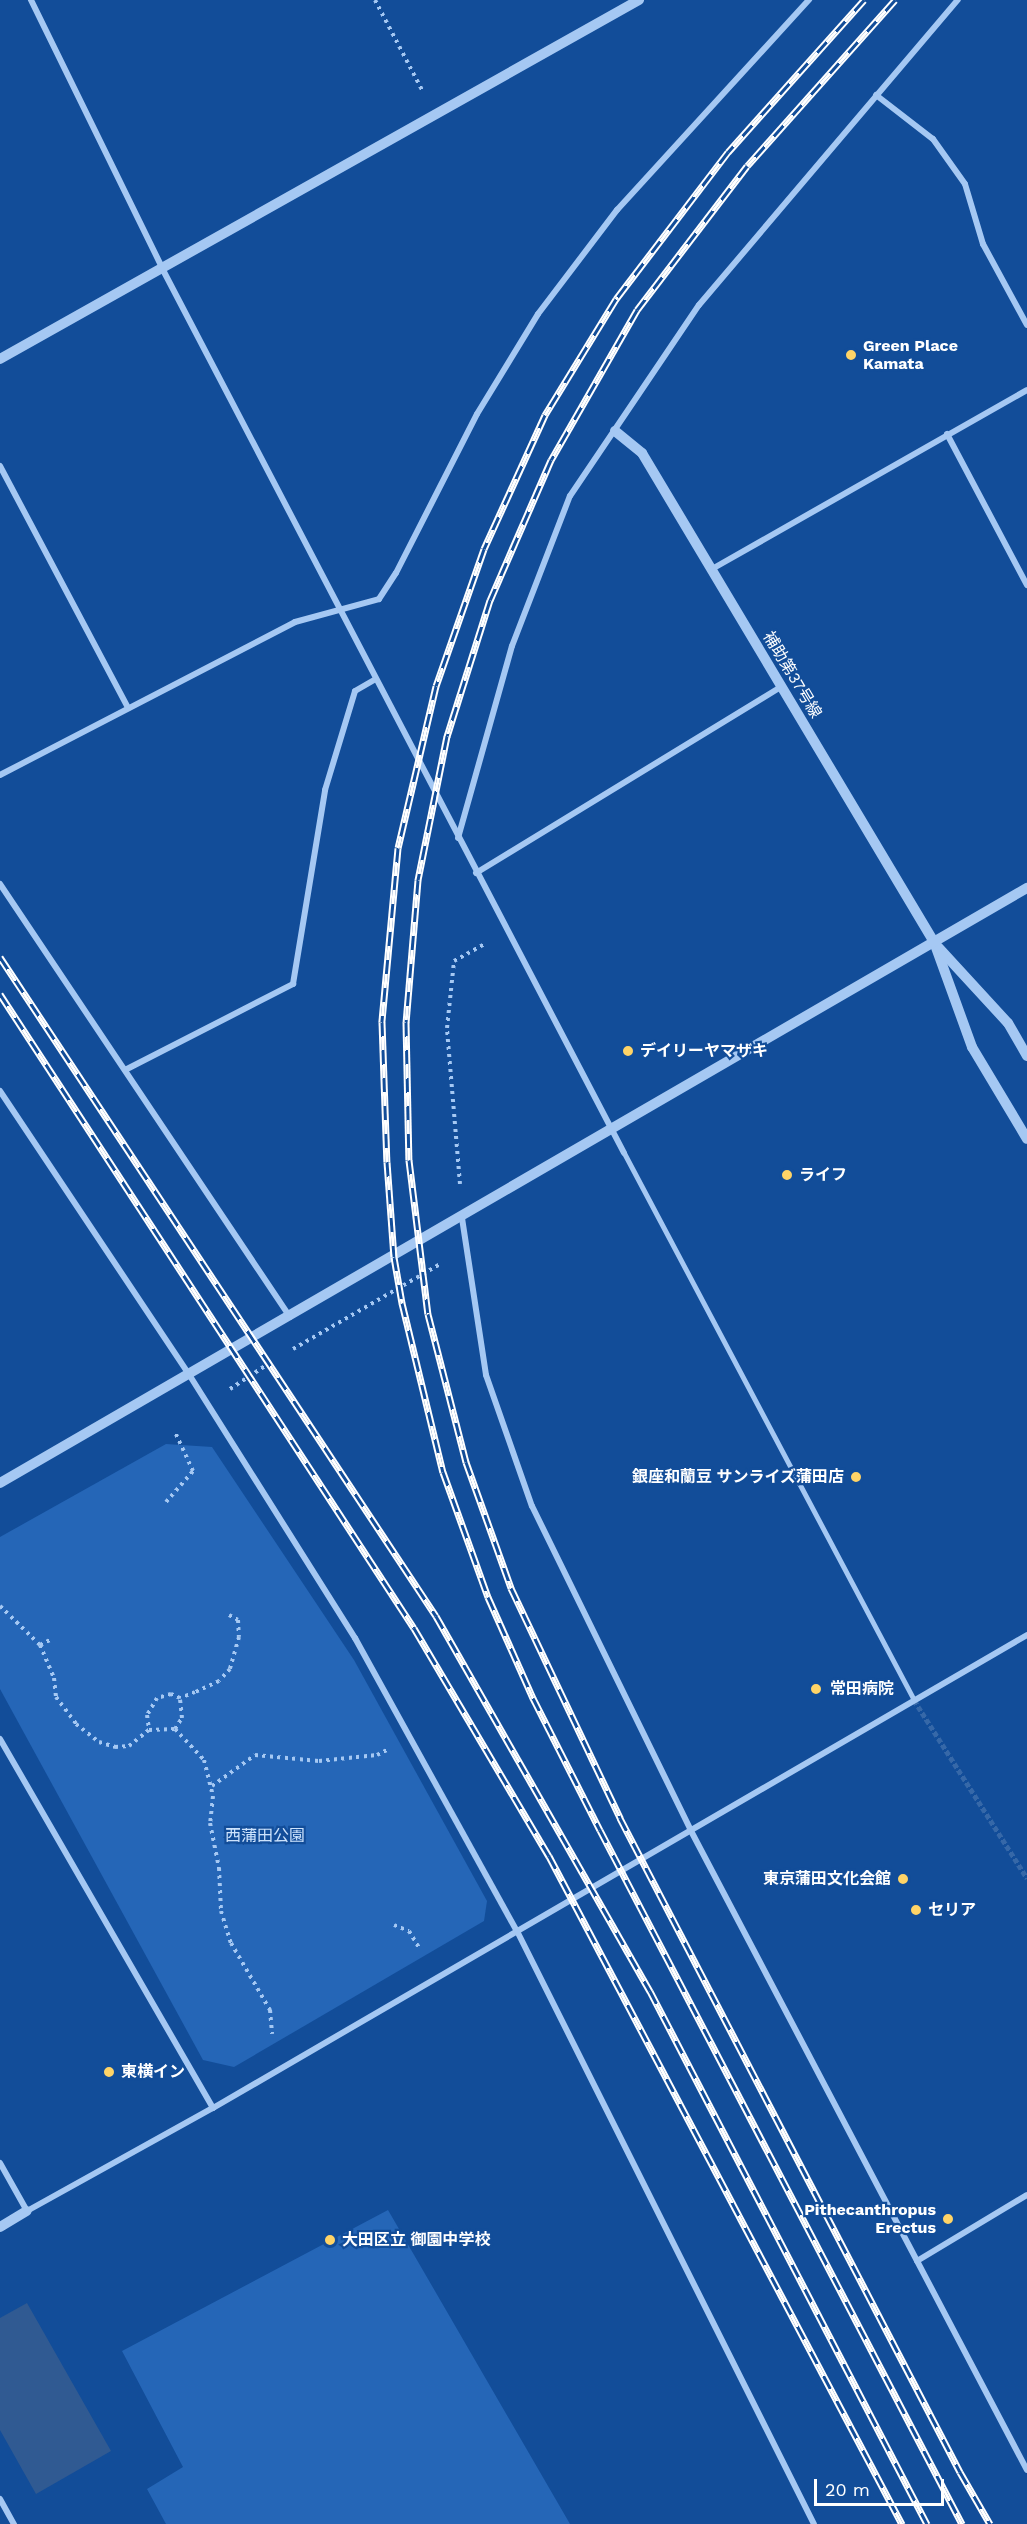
<!DOCTYPE html>
<html>
<head>
<meta charset="utf-8">
<style>
	body { margin:0 }
	#map { position:relative; width:1027px; height:2524px; overflow:hidden; background:#124d99; font-family:"Work Sans","Noto Sans JP",sans-serif }
	div>[style] { position:absolute }
	.green>* { inset:0; background:#2566b7 }
	.water>* { inset:0; background:#305a92 }
	.pedestrian-tunnel>* { height:5px; margin-top:-2.5px; transform-origin:0; background:repeating-linear-gradient(90deg,#3668a8 0 5px,transparent 0 7.5px) }
	.path>* { height:4px; margin-top:-2px; transform-origin:0; background:repeating-linear-gradient(90deg,#a5c8f3 0 3px,transparent 0 7.5px) }
	.pedestrian>* { height:5px; margin:-2.5px; padding:0 2.5px; transform-origin:2.5px; border-radius:2.5px; background:#a5c8f3 }
	.minor>* { height:6px; margin:-3px; padding:0 3px; transform-origin:3px; border-radius:3px; background:#a5c8f3 }
	.tertiary>* { height:10px; margin:-5px; padding:0 5px; transform-origin:5px; border-radius:5px; background:#a5c8f3 }
	.rail>* { height:7px; margin-top:-3.5px; transform-origin:0; background:repeating-linear-gradient(90deg,#124d99 0 14px,#fff 0 28px); box-sizing:border-box; border-block:2px solid #fff }
	.dots>* { width:16px; height:16px; translate:-50% -50%; box-sizing:border-box; border:3px solid #124d99; border-radius:50% }
	span { translate:-50% -50%; white-space:nowrap; text-align:center; line-height:1.15; -webkit-text-stroke:4.5px #124d99; paint-order:stroke }
	.poi-label { font-size:16px; color:#fff; font-weight:700 }
	.left { translate:0 -50%; text-align:left }
	.right { translate:-100% -50%; text-align:right }
	.street-label { font-size:16px; color:#fff }
	.park-label { font-size:16px; color:#cde3fd }
	.scale { position:absolute; left:814px; top:2479px; width:130px; height:27px; box-sizing:border-box; border:3px solid #fff; border-top:0; padding-left:8px; font-size:18px; line-height:21px; white-space:nowrap; color:#fff; -webkit-text-stroke:4px #124d99; paint-order:stroke }
</style>
</head>
<body>
<div id="map">
	<div class="green">
		<i style="clip-path:polygon(166px 1444px,212px 1447px,354px 1660px,487px 1901px,484px 1921px,234px 2067px,203px 2060px,0 1689px,0 1537px)"></i>
		<i style="clip-path:polygon(388px 2210px,570px 2524px,166px 2524px,147px 2489px,183px 2467px,122px 2351px)"></i>
	</div>
	<div class="water">
		<i style="clip-path:polygon(27px 2303px,111px 2451px,36px 2494px,0 2430px,0 2318px)"></i>
	</div>
	<div class="pedestrian-tunnel">
		<i style="left:914px;top:1700px;width:211px;rotate:57.6deg"></i>
	</div>
	<div class="path">
		<i style="left:375px;top:0;width:102px;rotate:62.4deg"></i>
		<i style="left:460px;top:1184px;width:157px;rotate:-94.8deg"></i>
		<i style="left:447px;top:1028px;width:67px;rotate:-84deg"></i>
		<i style="left:454px;top:961px;width:35px;rotate:-29deg"></i>
		<i style="left:293px;top:1349px;width:172px;rotate:-30deg"></i>
		<i style="left:230px;top:1389px;width:45px;rotate:-33.3deg"></i>
		<i style="left:166px;top:1502px;width:41px;rotate:-48.9deg"></i>
		<i style="left:193px;top:1471px;width:43px;rotate:-114.8deg"></i>
		<i style="left:0;top:1606px;width:56px;rotate:44.3deg"></i>
		<i style="left:40px;top:1645px;width:36px;rotate:67deg"></i>
		<i style="left:54px;top:1678px;width:19px;rotate:84deg"></i>
		<i style="left:56px;top:1697px;width:34px;rotate:53deg"></i>
		<i style="left:76px;top:1724px;width:29px;rotate:38deg"></i>
		<i style="left:99px;top:1742px;width:17px;rotate:17deg"></i>
		<i style="left:115px;top:1747px;width:14px;rotate:-4deg"></i>
		<i style="left:129px;top:1746px;width:26px;rotate:-39deg"></i>
		<i style="left:229px;top:1615px;width:10px;rotate:29deg"></i>
		<i style="left:238px;top:1620px;width:17px;rotate:87deg"></i>
		<i style="left:239px;top:1637px;width:33px;rotate:106deg"></i>
		<i style="left:230px;top:1669px;width:16px;rotate:133deg"></i>
		<i style="left:219px;top:1681px;width:26px;rotate:155deg"></i>
		<i style="left:195px;top:1692px;width:16px;rotate:158deg"></i>
		<i style="left:180px;top:1698px;width:10px;rotate:-156deg"></i>
		<i style="left:171px;top:1694px;width:15px;rotate:164deg"></i>
		<i style="left:157px;top:1698px;width:20px;rotate:120deg"></i>
		<i style="left:147px;top:1715px;width:15px;rotate:82deg"></i>
		<i style="left:149px;top:1730px;width:26px;rotate:-2deg"></i>
		<i style="left:175px;top:1729px;width:42px;rotate:46.9deg"></i>
		<i style="left:204px;top:1760px;width:37px;rotate:76deg"></i>
		<i style="left:213px;top:1796px;width:27px;rotate:96deg"></i>
		<i style="left:210px;top:1823px;width:46px;rotate:78.7deg"></i>
		<i style="left:219px;top:1868px;width:43px;rotate:87.3deg"></i>
		<i style="left:221px;top:1911px;width:34px;rotate:73deg"></i>
		<i style="left:231px;top:1943px;width:78px;rotate:59.8deg"></i>
		<i style="left:270px;top:2010px;width:24px;rotate:85deg"></i>
		<i style="left:40px;top:1645px;width:13px;rotate:-27deg"></i>
		<i style="left:175px;top:1729px;width:13px;rotate:-58deg"></i>
		<i style="left:182px;top:1718px;width:20px;rotate:-96deg"></i>
		<i style="left:212px;top:1786px;width:53px;rotate:-35.8deg"></i>
		<i style="left:255px;top:1755px;width:64px;rotate:5.4deg"></i>
		<i style="left:319px;top:1761px;width:58px;rotate:-5.9deg"></i>
		<i style="left:377px;top:1755px;width:13px;rotate:-27deg"></i>
		<i style="left:394px;top:1925px;width:16px;rotate:22deg"></i>
		<i style="left:409px;top:1931px;width:21px;rotate:59deg"></i>
	</div>
	<div class="pedestrian">
		<i style="left:624px;top:1153px;width:619px;rotate:62.07deg"></i>
	</div>
	<div class="minor">
		<i style="left:31px;top:0;width:301px;rotate:63.9deg"></i>
		<i style="left:163px;top:270px;width:996px;rotate:62.43deg"></i>
		<i style="left:876px;top:95px;width:72px;rotate:37.7deg"></i>
		<i style="left:933px;top:139px;width:55px;rotate:54.6deg"></i>
		<i style="left:965px;top:184px;width:63px;rotate:73.3deg"></i>
		<i style="left:983px;top:244px;width:92px;rotate:61.5deg"></i>
		<i style="left:947px;top:434px;width:171px;rotate:62.1deg"></i>
		<i style="left:0;top:466px;width:274px;rotate:62.1deg"></i>
		<i style="left:712px;top:569px;width:362px;rotate:-29.6deg"></i>
		<i style="left:0;top:775px;width:332px;rotate:-27.4deg"></i>
		<i style="left:295px;top:622px;width:87px;rotate:-15.3deg"></i>
		<i style="left:379px;top:599px;width:31px;rotate:-57deg"></i>
		<i style="left:396px;top:573px;width:178px;rotate:-63deg"></i>
		<i style="left:477px;top:414px;width:117px;rotate:-58.6deg"></i>
		<i style="left:538px;top:314px;width:131px;rotate:-52.8deg"></i>
		<i style="left:617px;top:210px;width:285px;rotate:-47.6deg"></i>
		<i style="left:458px;top:838px;width:199px;rotate:-74.3deg"></i>
		<i style="left:512px;top:646px;width:161px;rotate:-68.9deg"></i>
		<i style="left:570px;top:496px;width:230px;rotate:-56deg"></i>
		<i style="left:699px;top:305px;width:400px;rotate:-49.7deg"></i>
		<i style="left:476px;top:873px;width:357px;rotate:-31.4deg"></i>
		<i style="left:0;top:884px;width:521px;rotate:56.19deg"></i>
		<i style="left:125px;top:1070px;width:189px;rotate:-27.1deg"></i>
		<i style="left:293px;top:984px;width:197px;rotate:-80.6deg"></i>
		<i style="left:325px;top:790px;width:103px;rotate:-73.1deg"></i>
		<i style="left:355px;top:691px;width:24px;rotate:-30deg"></i>
		<i style="left:0;top:1091px;width:343px;rotate:56.3deg"></i>
		<i style="left:190px;top:1376px;width:310px;rotate:57.8deg"></i>
		<i style="left:355px;top:1638px;width:335px;rotate:61.1deg"></i>
		<i style="left:517px;top:1931px;width:663px;rotate:63.4deg"></i>
		<i style="left:462px;top:1218px;width:159px;rotate:81.3deg"></i>
		<i style="left:486px;top:1375px;width:139px;rotate:70.7deg"></i>
		<i style="left:532px;top:1506px;width:360px;rotate:63.9deg"></i>
		<i style="left:690px;top:1829px;width:724px;rotate:62.27deg"></i>
		<i style="left:0;top:1739px;width:426px;rotate:60deg"></i>
		<i style="left:0;top:2163px;width:55px;rotate:60.6deg"></i>
		<i style="left:27px;top:2211px;width:213px;rotate:-29deg"></i>
		<i style="left:213px;top:2108px;width:941px;rotate:-30.16deg"></i>
		<i style="left:917px;top:2261px;width:128px;rotate:-31deg"></i>
		<i style="left:0;top:2499px;width:29px;rotate:61deg"></i>
	</div>
	<div class="tertiary">
		<i style="left:0;top:359px;width:733px;rotate:-29.33deg"></i>
		<i style="left:615px;top:431px;width:35px;rotate:39deg"></i>
		<i style="left:642px;top:453px;width:570px;rotate:59.16deg"></i>
		<i style="left:934px;top:942px;width:112px;rotate:70.1deg"></i>
		<i style="left:972px;top:1047px;width:107px;rotate:59.1deg"></i>
		<i style="left:938px;top:947px;width:103px;rotate:47.4deg"></i>
		<i style="left:1008px;top:1023px;width:38px;rotate:60deg"></i>
		<i style="left:0;top:1483px;width:1187px;rotate:-30.09deg"></i>
		<i style="left:0;top:2227px;width:31px;rotate:-31deg"></i>
	</div>
	<div class="rail">
		<i style="left:864px;top:0;width:204px;rotate:131.8deg"></i>
		<i style="left:728px;top:152px;width:185px;rotate:127.3deg"></i>
		<i style="left:616px;top:299px;width:136px;rotate:121.5deg"></i>
		<i style="left:545px;top:415px;width:147px;rotate:114.5deg"></i>
		<i style="left:484px;top:549px;width:145px;rotate:109.3deg"></i>
		<i style="left:436px;top:686px;width:166px;rotate:103.2deg"></i>
		<i style="left:398px;top:848px;width:175px;rotate:95.3deg"></i>
		<i style="left:382px;top:1022px;width:140px;rotate:88deg"></i>
		<i style="left:387px;top:1162px;width:95px;rotate:85.8deg"></i>
		<i style="left:394px;top:1257px;width:47px;rotate:80.1deg"></i>
		<i style="left:402px;top:1303px;width:174px;rotate:76.4deg"></i>
		<i style="left:443px;top:1472px;width:133px;rotate:70.2deg"></i>
		<i style="left:488px;top:1597px;width:111px;rotate:66deg"></i>
		<i style="left:533px;top:1698px;width:148px;rotate:63.1deg"></i>
		<i style="left:600px;top:1830px;width:783px;rotate:62.45deg"></i>
		<i style="left:895px;top:0;width:222px;rotate:131.7deg"></i>
		<i style="left:747px;top:166px;width:181px;rotate:127.4deg"></i>
		<i style="left:637px;top:310px;width:173px;rotate:119.8deg"></i>
		<i style="left:551px;top:460px;width:153px;rotate:113.5deg"></i>
		<i style="left:490px;top:600px;width:143px;rotate:107.5deg"></i>
		<i style="left:447px;top:736px;width:147px;rotate:101.4deg"></i>
		<i style="left:418px;top:880px;width:143px;rotate:94.8deg"></i>
		<i style="left:406px;top:1022px;width:138px;rotate:88.8deg"></i>
		<i style="left:409px;top:1160px;width:155px;rotate:83deg"></i>
		<i style="left:428px;top:1314px;width:153px;rotate:75.6deg"></i>
		<i style="left:466px;top:1462px;width:134px;rotate:70.3deg"></i>
		<i style="left:511px;top:1588px;width:255px;rotate:64.6deg"></i>
		<i style="left:620px;top:1818px;width:737px;rotate:62.53deg"></i>
		<i style="left:960px;top:2472px;width:60px;rotate:60deg"></i>
		<i style="left:0;top:957px;width:790px;rotate:56.51deg"></i>
		<i style="left:436px;top:1616px;width:432px;rotate:60.3deg"></i>
		<i style="left:650px;top:1991px;width:601px;rotate:62.54deg"></i>
		<i style="left:0;top:994px;width:757px;rotate:56.86deg"></i>
		<i style="left:414px;top:1628px;width:265px;rotate:59.4deg"></i>
		<i style="left:549px;top:1856px;width:756px;rotate:62.15deg"></i>
	</div>
	<div class="dots">
		<i style="left:851px;top:355px;background:#ffd467"></i>
		<i style="left:628px;top:1051px;background:#ffd467"></i>
		<i style="left:787px;top:1175px;background:#ffd467"></i>
		<i style="left:856px;top:1477px;background:#ffd467"></i>
		<i style="left:816px;top:1689px;background:#ffd467"></i>
		<i style="left:903px;top:1879px;background:#ffd467"></i>
		<i style="left:916px;top:1910px;background:#ffd467"></i>
		<i style="left:109px;top:2072px;background:#ffd467"></i>
		<i style="left:948px;top:2219px;background:#ffd467"></i>
		<i style="left:330px;top:2240px;background:#ffd467"></i>
	</div>
	<div class="poi-label">
		<span class="left" style="left:863px;top:355px">Green Place<br>Kamata</span>
		<span class="left" style="left:640px;top:1051px">デイリーヤマザキ</span>
		<span class="left" style="left:799px;top:1175px">ライフ</span>
		<span class="right" style="left:844px;top:1477px">銀座和蘭豆 サンライズ蒲田店</span>
		<span class="left" style="left:830px;top:1689px">常田病院</span>
		<span class="right" style="left:891px;top:1879px">東京蒲田文化会館</span>
		<span class="left" style="left:928px;top:1910px">セリア</span>
		<span class="left" style="left:121px;top:2072px">東横イン</span>
		<span class="right" style="left:936px;top:2219px">Pithecanthropus<br>Erectus</span>
		<span class="left" style="left:342px;top:2240px">大田区立 御園中学校</span>
	</div>
	<div class="street-label">
		<span style="left:792px;top:675px;rotate:59deg">補助第37号線</span>
	</div>
	<div class="park-label">
		<span style="left:265px;top:1836px">西蒲田公園</span>
	</div>
	<div class="scale">20 m</div>
</div>
</body>
</html>
